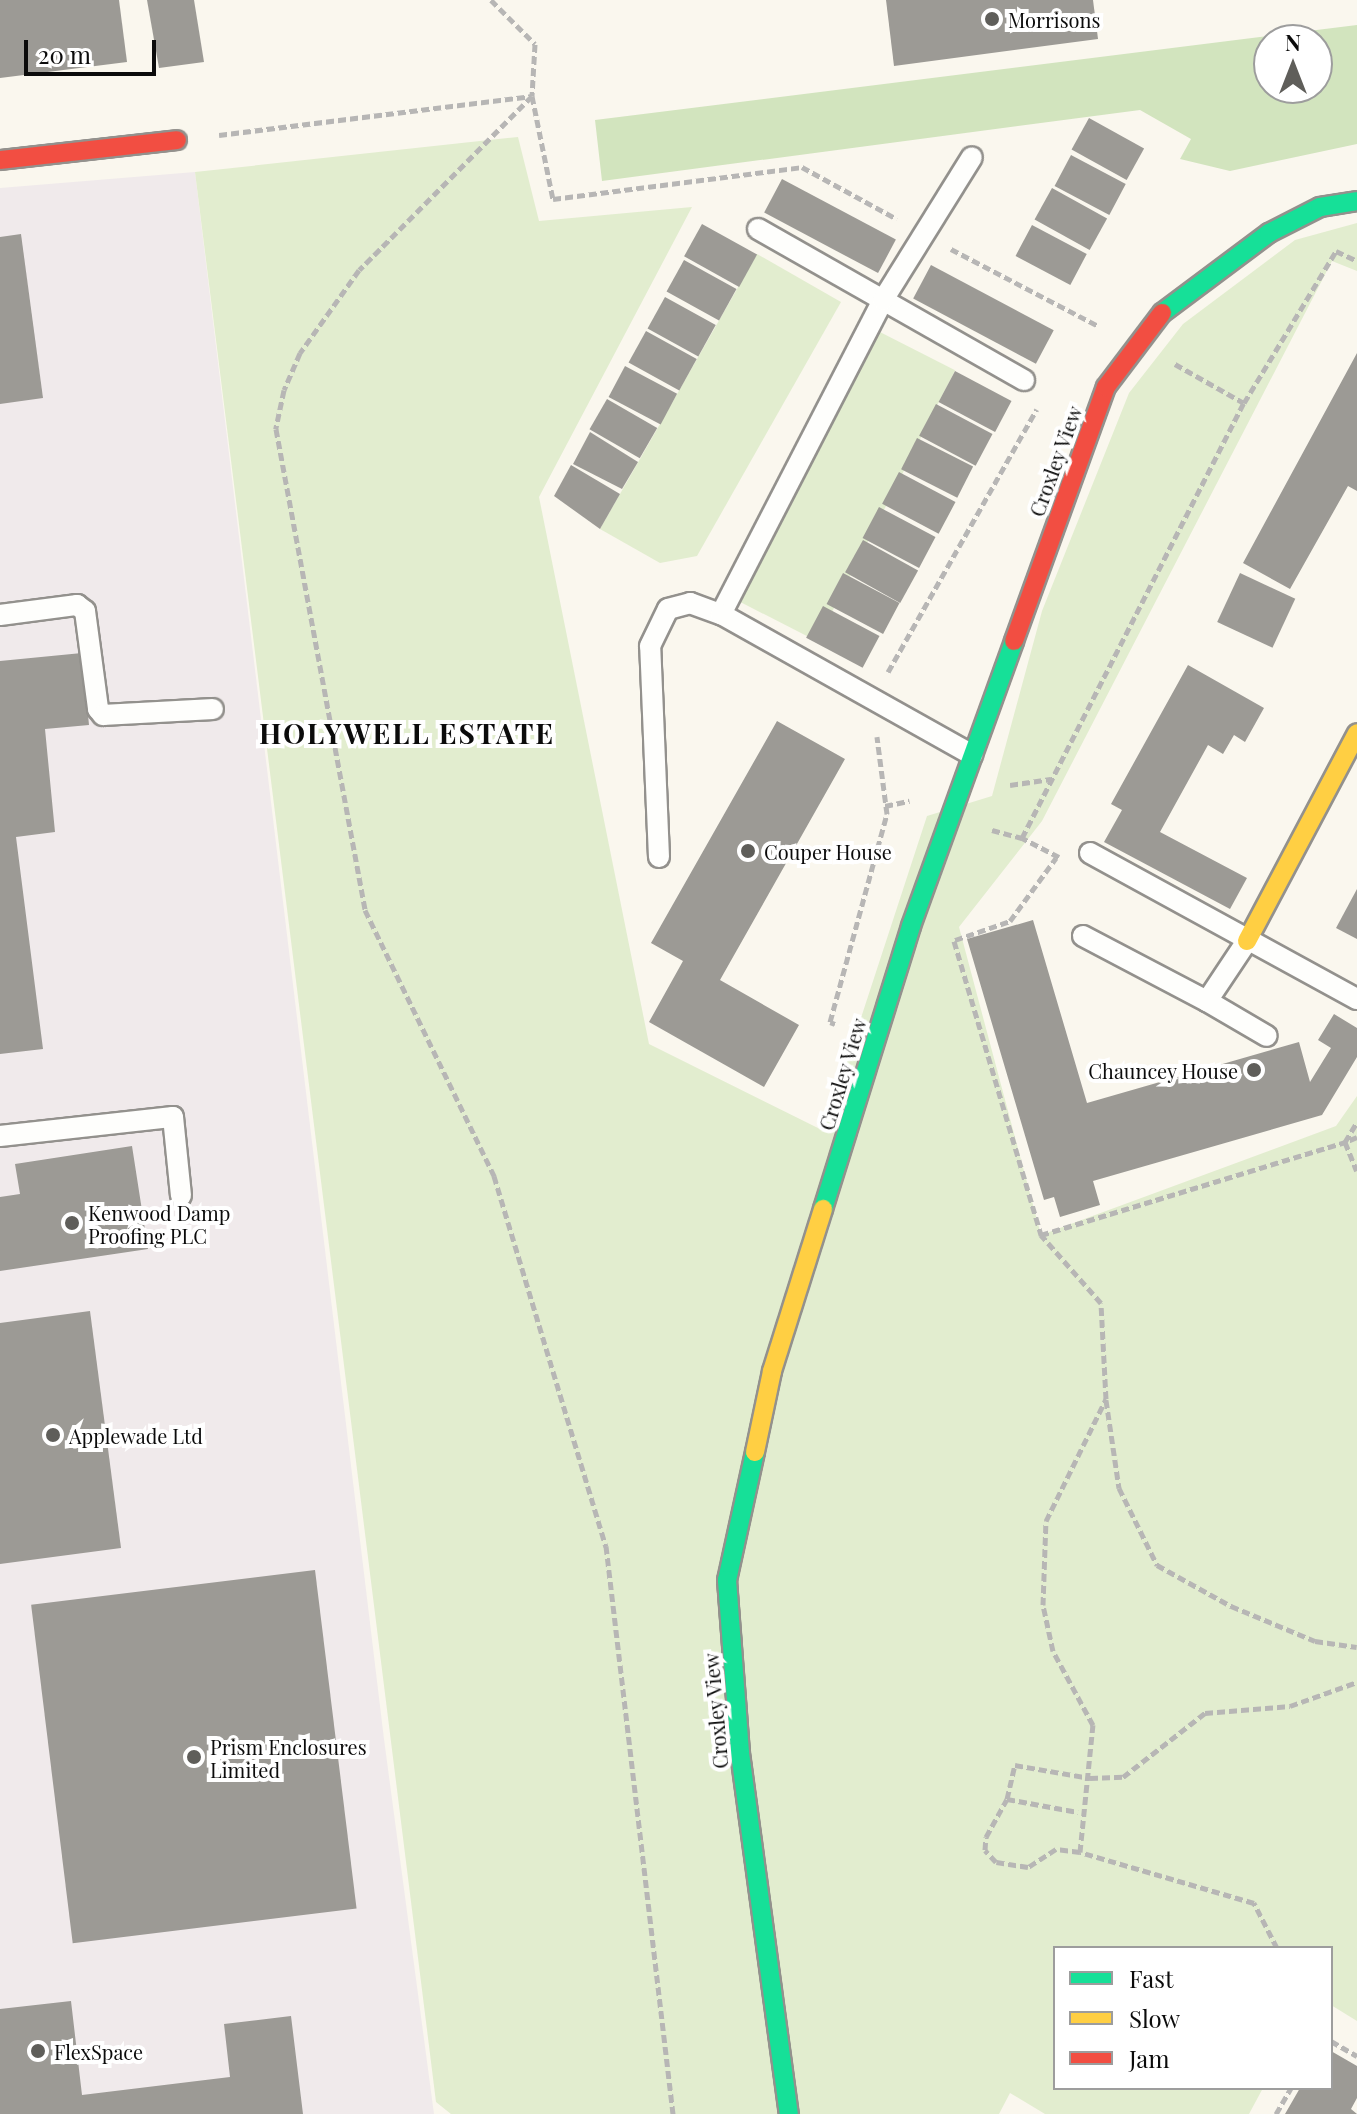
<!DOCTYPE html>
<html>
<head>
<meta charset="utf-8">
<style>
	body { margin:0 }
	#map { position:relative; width:1357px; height:2114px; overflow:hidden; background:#faf7ee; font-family:"Playfair Display",serif }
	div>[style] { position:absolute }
	.industrial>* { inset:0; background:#f0eaeb }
	.green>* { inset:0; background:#e2edcf; transform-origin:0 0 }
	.forest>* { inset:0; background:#d2e4be }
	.building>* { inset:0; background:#9c9a95; transform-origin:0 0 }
	.path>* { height:5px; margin-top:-2.5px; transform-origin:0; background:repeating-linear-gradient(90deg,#b7b6b5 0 8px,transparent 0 12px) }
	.roads { filter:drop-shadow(2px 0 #93918d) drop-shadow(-2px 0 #93918d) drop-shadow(0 2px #93918d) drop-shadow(0 -2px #93918d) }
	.lane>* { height:20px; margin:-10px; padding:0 10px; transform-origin:10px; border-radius:10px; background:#fefefc }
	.fast>* { height:18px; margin:-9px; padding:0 9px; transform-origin:9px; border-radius:9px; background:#16e098 }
	.slow>* { height:18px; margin:-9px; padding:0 9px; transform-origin:9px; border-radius:9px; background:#ffcf43 }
	.jam>* { height:18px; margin:-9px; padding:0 9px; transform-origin:9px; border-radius:9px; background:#f24e42 }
	.dots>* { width:22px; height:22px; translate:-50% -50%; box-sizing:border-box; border:4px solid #fff; border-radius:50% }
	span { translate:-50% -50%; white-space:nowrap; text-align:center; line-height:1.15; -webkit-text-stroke:8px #fff; paint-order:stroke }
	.poi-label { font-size:20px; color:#0b0b0b }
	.left { translate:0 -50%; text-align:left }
	.right { translate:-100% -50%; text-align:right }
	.street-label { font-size:20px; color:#0b0b0b }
	.district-label { font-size:28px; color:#0b0b0b; font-weight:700; letter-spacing:2px }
	.legend { position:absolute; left:1053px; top:1946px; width:280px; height:144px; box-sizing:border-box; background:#fff; border:2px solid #9d9d9d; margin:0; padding:10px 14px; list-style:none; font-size:24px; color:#0b0b0b }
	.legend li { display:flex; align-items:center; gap:16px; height:40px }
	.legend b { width:40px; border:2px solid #9d9d9d }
	.north { position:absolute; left:1253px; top:24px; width:80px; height:80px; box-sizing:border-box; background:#fff; border:2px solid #9d9d9d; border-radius:50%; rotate:0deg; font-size:22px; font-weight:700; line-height:32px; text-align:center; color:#0b0b0b }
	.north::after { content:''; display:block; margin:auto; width:28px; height:36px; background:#5f5e5a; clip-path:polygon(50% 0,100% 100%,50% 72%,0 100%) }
	.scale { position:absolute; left:24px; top:40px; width:132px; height:36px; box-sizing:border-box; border:4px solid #0b0b0b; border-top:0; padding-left:10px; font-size:24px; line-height:28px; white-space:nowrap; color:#0b0b0b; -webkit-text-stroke:6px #fff; paint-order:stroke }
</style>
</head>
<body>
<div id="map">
	<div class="industrial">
		<i style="clip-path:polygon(195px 172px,384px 1739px,434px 2114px,0 2114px,0 188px)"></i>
	</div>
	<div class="green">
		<i style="clip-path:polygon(518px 137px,539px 221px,692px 207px,539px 497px,649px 1044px,824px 1131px,927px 816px,992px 796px,1042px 611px,1129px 393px,1183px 324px,1295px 240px,1357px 223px,1357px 271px,1332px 261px,1042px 821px,959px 927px,1041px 1235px,1336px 1126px,1357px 1096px,1357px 2021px,1331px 2005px,1331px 1948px,1055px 1948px,1055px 2088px,1263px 2088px,1249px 2114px,1045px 2114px,1010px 2093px,999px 2114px,451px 2114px,436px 2102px,195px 172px)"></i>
		<i style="clip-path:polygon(757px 254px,841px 302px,697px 556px,660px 563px,600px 529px)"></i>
		<i style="left:874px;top:329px;width:91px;height:304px;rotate:27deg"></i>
	</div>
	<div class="forest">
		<i style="clip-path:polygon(evenodd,1357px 25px,1357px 144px,1230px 171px,1180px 159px,1191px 139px,1140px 110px,602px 181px,595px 120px,1357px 25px,1269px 40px,1317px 40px,1317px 88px,1269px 88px,1269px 40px)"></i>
	</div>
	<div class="building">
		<i style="clip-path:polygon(0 0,119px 0,127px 62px,0 78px)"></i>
		<i style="clip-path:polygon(147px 0,194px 0,204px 62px,159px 68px)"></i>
		<i style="clip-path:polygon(886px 0,1093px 0,1098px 39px,894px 66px)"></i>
		<i style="left:1089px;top:118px;width:63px;height:36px;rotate:29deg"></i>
		<i style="left:1071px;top:155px;width:62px;height:35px;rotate:28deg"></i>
		<i style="left:782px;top:179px;width:129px;height:38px;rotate:28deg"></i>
		<i style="left:1052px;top:188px;width:63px;height:36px;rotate:29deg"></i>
		<i style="left:702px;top:224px;width:63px;height:37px;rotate:29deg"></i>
		<i style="left:1032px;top:225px;width:62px;height:35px;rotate:28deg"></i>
		<i style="clip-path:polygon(21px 234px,43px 398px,0 404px,0 237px)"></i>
		<i style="left:684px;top:260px;width:60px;height:36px;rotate:29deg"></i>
		<i style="left:931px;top:265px;width:139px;height:38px;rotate:28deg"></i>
		<i style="left:665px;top:297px;width:58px;height:36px;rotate:29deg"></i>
		<i style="left:646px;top:331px;width:58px;height:36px;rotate:29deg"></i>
		<i style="clip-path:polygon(1357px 353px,1357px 491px,1348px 486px,1290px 589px,1243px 563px)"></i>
		<i style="left:625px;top:366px;width:59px;height:35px;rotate:28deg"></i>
		<i style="left:955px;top:371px;width:64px;height:35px;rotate:28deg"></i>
		<i style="left:607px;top:399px;width:58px;height:35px;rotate:30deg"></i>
		<i style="left:936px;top:404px;width:64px;height:36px;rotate:28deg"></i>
		<i style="clip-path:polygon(590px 432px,638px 462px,622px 489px,573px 464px)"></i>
		<i style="left:917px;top:438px;width:63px;height:35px;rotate:27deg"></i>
		<i style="clip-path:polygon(571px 465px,620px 494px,600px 529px,554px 496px)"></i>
		<i style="left:899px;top:472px;width:64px;height:36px;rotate:28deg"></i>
		<i style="left:879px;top:507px;width:64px;height:35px;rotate:28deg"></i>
		<i style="left:863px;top:540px;width:63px;height:37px;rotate:29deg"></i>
		<i style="left:843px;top:573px;width:64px;height:35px;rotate:28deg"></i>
		<i style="left:1240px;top:573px;width:61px;height:54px;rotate:25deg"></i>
		<i style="left:823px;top:606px;width:64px;height:36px;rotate:28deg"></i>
		<i style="clip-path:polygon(82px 653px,89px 725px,45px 729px,55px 832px,16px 837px,43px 1049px,0 1054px,0 661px)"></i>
		<i style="clip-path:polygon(1188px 665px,1264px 708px,1245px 742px,1234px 735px,1223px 754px,1208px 745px,1160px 832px,1247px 878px,1230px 909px,1104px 842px,1122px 810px,1111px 804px)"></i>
		<i style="clip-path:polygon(777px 721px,845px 759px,720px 980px,799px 1025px,764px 1087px,649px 1022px,683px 961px,651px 943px)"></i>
		<i style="clip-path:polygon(1357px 889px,1357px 939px,1336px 928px)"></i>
		<i style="clip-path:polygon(1033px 920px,1087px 1103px,1299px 1042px,1310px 1082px,1331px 1048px,1318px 1040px,1334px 1014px,1357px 1028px,1357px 1057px,1322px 1115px,1093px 1181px,1100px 1205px,1060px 1217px,1054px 1197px,1044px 1200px,967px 939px)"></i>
		<i style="clip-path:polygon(132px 1146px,148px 1249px,0 1271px,0 1197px,20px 1194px,15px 1164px)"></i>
		<i style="clip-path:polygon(90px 1311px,121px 1548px,0 1564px,0 1323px)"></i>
		<i style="left:315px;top:1570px;width:341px;height:286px;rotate:83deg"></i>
		<i style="clip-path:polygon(71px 2001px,82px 2095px,230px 2077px,224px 2024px,291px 2016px,303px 2114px,0 2114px,0 2009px)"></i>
		<i style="clip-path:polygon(1331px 2051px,1357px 2066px,1357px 2098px,1351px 2109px,1357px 2114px,1285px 2114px,1300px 2088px,1331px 2088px)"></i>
	</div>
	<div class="path">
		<i style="left:491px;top:0;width:62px;rotate:45deg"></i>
		<i style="left:535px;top:44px;width:52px;rotate:93.3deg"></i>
		<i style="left:532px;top:96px;width:105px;rotate:78.5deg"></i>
		<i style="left:553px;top:199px;width:251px;rotate:-7.3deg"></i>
		<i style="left:802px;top:167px;width:108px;rotate:28.7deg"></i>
		<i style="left:532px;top:96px;width:245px;rotate:134.8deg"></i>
		<i style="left:359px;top:270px;width:102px;rotate:125.4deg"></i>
		<i style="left:300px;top:353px;width:40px;rotate:113.4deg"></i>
		<i style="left:284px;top:390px;width:40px;rotate:102deg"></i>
		<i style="left:276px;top:429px;width:489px;rotate:79.5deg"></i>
		<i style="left:365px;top:910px;width:296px;rotate:64.1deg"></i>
		<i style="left:494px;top:1176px;width:387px;rotate:73.2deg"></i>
		<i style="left:606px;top:1546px;width:572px;rotate:83.27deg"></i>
		<i style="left:219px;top:135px;width:314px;rotate:-7.1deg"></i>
		<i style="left:951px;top:249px;width:166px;rotate:27.6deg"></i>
		<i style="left:1175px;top:364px;width:79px;rotate:29.5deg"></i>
		<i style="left:1244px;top:403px;width:178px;rotate:-58.8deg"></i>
		<i style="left:1336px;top:251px;width:23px;rotate:25deg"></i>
		<i style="left:888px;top:672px;width:302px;rotate:-60.5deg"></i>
		<i style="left:1010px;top:785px;width:41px;rotate:-8.3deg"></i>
		<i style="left:885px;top:806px;width:25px;rotate:-12deg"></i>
		<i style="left:992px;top:830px;width:31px;rotate:15deg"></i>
		<i style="left:1059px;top:857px;width:42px;rotate:-152.8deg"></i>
		<i style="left:1022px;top:838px;width:488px;rotate:-63deg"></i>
		<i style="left:955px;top:940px;width:58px;rotate:-19.1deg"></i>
		<i style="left:1010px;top:921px;width:78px;rotate:-53.9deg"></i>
		<i style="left:954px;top:941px;width:307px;rotate:73.5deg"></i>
		<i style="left:835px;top:1024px;width:5px;rotate:-158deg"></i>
		<i style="left:830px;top:1022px;width:216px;rotate:-74.7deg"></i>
		<i style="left:887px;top:814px;width:78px;rotate:-97.4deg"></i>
		<i style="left:1357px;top:1137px;width:13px;rotate:157deg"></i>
		<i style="left:1345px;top:1142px;width:31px;rotate:68deg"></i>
		<i style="left:1106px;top:1400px;width:89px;rotate:81.6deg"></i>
		<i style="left:1119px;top:1488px;width:86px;rotate:63.7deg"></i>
		<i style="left:1157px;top:1565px;width:85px;rotate:29deg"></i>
		<i style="left:1231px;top:1606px;width:91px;rotate:22.6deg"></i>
		<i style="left:1315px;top:1641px;width:42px;rotate:8.1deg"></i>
		<i style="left:1007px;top:1799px;width:72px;rotate:10.4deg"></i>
		<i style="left:1080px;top:1852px;width:24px;rotate:-173deg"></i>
		<i style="left:1056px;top:1849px;width:33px;rotate:147deg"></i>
		<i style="left:1028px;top:1867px;width:32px;rotate:-171deg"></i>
		<i style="left:996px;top:1862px;width:16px;rotate:-133deg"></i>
		<i style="left:985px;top:1850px;width:13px;rotate:-86deg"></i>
		<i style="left:986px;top:1837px;width:43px;rotate:-61.1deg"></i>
		<i style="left:1007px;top:1799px;width:35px;rotate:-77deg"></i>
		<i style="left:1015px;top:1765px;width:76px;rotate:9.8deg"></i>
		<i style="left:1090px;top:1778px;width:33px;rotate:-2deg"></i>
		<i style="left:1123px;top:1777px;width:104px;rotate:-38deg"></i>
		<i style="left:1205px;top:1713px;width:85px;rotate:-4.7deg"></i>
		<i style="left:1290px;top:1706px;width:71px;rotate:-19.7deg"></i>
		<i style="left:1277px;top:1948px;width:51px;rotate:-117.1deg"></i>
		<i style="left:1254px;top:1903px;width:181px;rotate:-163.7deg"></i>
		<i style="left:1080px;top:1852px;width:128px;rotate:-84.2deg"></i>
		<i style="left:1093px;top:1725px;width:84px;rotate:-118.4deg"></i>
		<i style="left:1053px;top:1651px;width:47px;rotate:-102.3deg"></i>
		<i style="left:1043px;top:1605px;width:84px;rotate:-88deg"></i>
		<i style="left:1046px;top:1521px;width:136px;rotate:-63.8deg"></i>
		<i style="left:1106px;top:1399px;width:96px;rotate:-93deg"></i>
		<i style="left:1101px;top:1303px;width:91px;rotate:-131.4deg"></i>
		<i style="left:1041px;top:1235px;width:318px;rotate:-17deg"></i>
		<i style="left:1345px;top:1142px;width:23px;rotate:-59deg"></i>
		<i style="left:1331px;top:2041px;width:30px;rotate:30deg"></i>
		<i style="left:1276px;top:2114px;width:30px;rotate:-60deg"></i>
	</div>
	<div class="roads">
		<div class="lane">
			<i style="left:758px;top:229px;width:306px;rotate:29.6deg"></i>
			<i style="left:721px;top:614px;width:353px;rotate:-62.7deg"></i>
			<i style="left:883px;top:300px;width:168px;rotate:-58.1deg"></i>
			<i style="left:0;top:615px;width:78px;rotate:-7.4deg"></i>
			<i style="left:77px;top:605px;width:10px;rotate:37deg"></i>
			<i style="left:85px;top:611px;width:99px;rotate:82.4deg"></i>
			<i style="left:98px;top:709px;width:8px;rotate:50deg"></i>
			<i style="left:103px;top:715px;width:110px;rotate:-3.1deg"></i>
			<i style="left:1090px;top:853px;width:304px;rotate:28.7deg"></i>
			<i style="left:659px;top:857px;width:211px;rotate:-92.4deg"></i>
			<i style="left:650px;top:646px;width:41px;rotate:-64.1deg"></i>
			<i style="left:668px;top:609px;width:23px;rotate:-15deg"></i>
			<i style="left:690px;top:603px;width:33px;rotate:20deg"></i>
			<i style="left:721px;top:614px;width:288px;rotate:29.3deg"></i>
			<i style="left:1083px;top:936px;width:140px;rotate:27.7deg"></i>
			<i style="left:1207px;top:1001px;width:72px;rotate:-56.3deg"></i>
			<i style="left:1207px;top:1001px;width:69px;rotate:30.3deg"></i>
			<i style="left:0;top:1136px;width:174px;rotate:-6.3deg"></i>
			<i style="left:173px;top:1117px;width:79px;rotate:84.2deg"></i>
		</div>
		<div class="fast">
			<i style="left:1162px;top:313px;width:134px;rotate:-36.8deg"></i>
			<i style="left:1269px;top:233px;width:57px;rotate:-27deg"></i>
			<i style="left:1320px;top:207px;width:37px;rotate:-9deg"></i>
			<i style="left:823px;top:1209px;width:296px;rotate:-72.7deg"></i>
			<i style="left:911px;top:926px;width:303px;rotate:-70.1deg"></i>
			<i style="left:755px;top:1452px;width:131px;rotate:102.3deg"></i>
			<i style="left:727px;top:1580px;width:173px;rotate:85.7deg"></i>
			<i style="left:740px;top:1753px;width:364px;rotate:82.3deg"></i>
		</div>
		<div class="slow">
			<i style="left:1247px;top:941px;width:235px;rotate:-62.1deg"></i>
			<i style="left:755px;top:1452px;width:83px;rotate:-78.1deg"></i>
			<i style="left:772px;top:1371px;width:170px;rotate:-72.5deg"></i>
		</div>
		<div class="jam">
			<i style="left:0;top:160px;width:178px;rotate:-6.4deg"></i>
			<i style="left:1014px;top:641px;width:270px;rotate:-70.1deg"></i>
			<i style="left:1106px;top:387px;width:93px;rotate:-52.9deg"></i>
		</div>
	</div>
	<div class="dots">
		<i style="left:992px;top:19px;background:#5f5e5a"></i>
		<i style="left:748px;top:851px;background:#5f5e5a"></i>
		<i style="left:1254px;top:1070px;background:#5f5e5a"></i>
		<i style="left:72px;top:1223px;background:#5f5e5a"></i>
		<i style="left:53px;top:1435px;background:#5f5e5a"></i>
		<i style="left:194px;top:1757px;background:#5f5e5a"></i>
		<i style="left:38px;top:2051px;background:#5f5e5a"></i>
	</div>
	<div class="poi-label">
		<span class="left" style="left:1008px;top:19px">Morrisons</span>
		<span class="left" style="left:764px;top:851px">Couper House</span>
		<span class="right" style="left:1238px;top:1070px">Chauncey House</span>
		<span class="left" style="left:88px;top:1224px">Kenwood Damp<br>Proofing PLC</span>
		<span class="left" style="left:69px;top:1435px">Applewade Ltd</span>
		<span class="left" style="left:210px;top:1758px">Prism Enclosures<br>Limited</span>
		<span class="left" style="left:54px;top:2051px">FlexSpace</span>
	</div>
	<div class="street-label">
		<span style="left:1055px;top:461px;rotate:-70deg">Croxley View</span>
		<span style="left:842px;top:1074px;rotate:-73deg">Croxley View</span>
		<span style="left:715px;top:1711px;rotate:-95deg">Croxley View</span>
	</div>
	<div class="district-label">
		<span style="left:407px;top:733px">HOLYWELL ESTATE</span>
	</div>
	<ul class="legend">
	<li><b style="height:10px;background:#16e098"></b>Fast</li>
	<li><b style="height:10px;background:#ffcf43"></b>Slow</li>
	<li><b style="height:10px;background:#f24e42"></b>Jam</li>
	</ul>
	<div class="north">N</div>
	<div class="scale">20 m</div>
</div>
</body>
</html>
